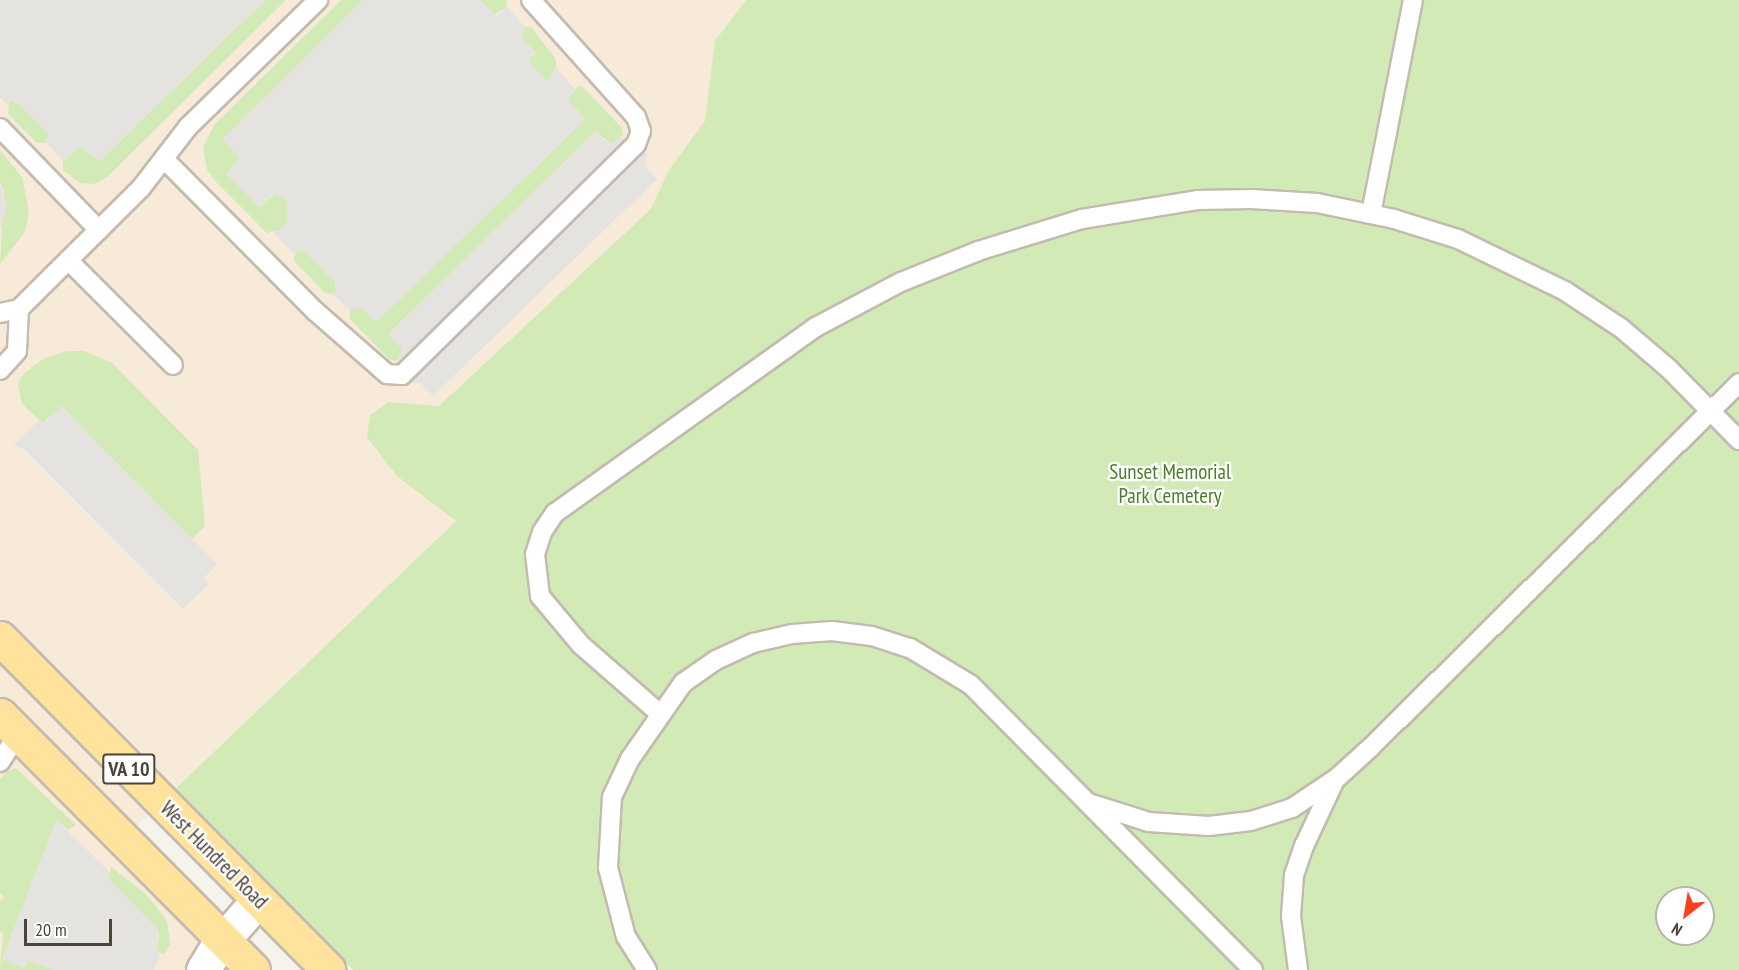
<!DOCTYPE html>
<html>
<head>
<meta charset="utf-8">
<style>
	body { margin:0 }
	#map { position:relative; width:1739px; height:970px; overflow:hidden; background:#f6f3ec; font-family:"PT Sans Narrow",sans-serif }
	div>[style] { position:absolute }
	.commercial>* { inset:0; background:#f7ead8 }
	.green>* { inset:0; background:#d2eab5 }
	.parking>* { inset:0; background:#e5e3e0 }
	.roads { filter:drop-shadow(2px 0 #c2bbae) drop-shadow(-2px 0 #c2bbae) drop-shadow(0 2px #c2bbae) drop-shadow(0 -2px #c2bbae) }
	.lane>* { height:18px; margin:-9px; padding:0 9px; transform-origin:9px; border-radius:9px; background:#fff }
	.street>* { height:33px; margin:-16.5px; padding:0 16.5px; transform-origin:16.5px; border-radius:16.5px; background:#fff }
	.primary>* { height:33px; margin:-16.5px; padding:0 16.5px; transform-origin:16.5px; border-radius:16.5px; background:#ffe39c }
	span { translate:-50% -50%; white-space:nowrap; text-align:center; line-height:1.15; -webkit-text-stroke:4.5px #fff; paint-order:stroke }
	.shield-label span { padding:2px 4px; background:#fff; border:2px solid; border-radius:4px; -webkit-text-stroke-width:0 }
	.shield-label { font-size:20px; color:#4b4439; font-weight:700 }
	.park-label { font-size:21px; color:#4a7f2a }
	.street-label { font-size:21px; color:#4b4439 }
	.north { position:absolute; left:1655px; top:886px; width:60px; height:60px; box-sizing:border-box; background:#fff; border:2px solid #b7b4b0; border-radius:50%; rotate:211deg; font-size:16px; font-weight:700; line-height:24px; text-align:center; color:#4b4439 }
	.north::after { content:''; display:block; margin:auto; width:21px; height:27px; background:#fc3f1d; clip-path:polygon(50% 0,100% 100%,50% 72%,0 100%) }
	.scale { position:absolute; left:24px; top:919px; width:88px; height:27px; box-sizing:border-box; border:3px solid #4b4439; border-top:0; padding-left:8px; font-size:18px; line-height:21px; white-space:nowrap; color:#4b4439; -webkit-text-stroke:4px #fff; paint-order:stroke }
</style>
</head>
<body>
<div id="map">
	<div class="commercial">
		<i style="clip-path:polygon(0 0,888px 0,456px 521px,121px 840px,221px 939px,202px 970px,0 970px)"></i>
	</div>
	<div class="green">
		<i style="clip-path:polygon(265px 0,286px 0,107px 177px,94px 184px,80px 183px,63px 170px,63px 161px,80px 146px,100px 161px)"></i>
		<i style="clip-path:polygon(341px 0,363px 0,223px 139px,240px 158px,227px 174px,259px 207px,277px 192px,287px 200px,288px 222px,282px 229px,267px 233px,217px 183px,207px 170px,203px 147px,214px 125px)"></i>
		<i style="clip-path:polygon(480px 0,506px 0,507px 7px,493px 15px)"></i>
		<i style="clip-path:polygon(evenodd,746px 0,1739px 0,1739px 970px,353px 970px,174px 790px,456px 521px,397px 476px,367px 437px,370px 415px,389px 402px,439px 406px,651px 209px,669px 170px,705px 121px,715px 41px,746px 0,1667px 898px,1703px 898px,1703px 934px,1667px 934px,1667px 898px)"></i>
		<i style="clip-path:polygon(525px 27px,531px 27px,556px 59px,556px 68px,547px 82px,528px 61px,536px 53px,521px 37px)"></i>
		<i style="clip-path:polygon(578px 86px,584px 88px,621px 127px,623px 135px,611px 144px,596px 131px,389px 334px,403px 350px,396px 361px,389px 359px,350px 319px,350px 310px,361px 307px,376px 322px,585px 119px,568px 100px)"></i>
		<i style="clip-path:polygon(9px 100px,18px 103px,48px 133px,46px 143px,37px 143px,8px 114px)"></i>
		<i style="clip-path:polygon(0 150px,22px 177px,29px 212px,25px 232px,0 264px,4px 192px,0 181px)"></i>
		<i style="clip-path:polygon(298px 250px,306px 252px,335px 282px,336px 291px,332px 294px,325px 293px,295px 262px,293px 258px)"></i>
		<i style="clip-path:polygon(67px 351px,84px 351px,112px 363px,198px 450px,205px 526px,192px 539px,62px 407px,42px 423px,22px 404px,18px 385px,23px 374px,45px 358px)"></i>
		<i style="clip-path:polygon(16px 768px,76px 825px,68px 830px,57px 820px,24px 968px,28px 960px,55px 970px,0 970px,3px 933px,0 931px,0 901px,4px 897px,0 892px,0 780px,6px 772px)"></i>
		<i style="clip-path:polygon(111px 867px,146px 894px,167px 921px,170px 944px,164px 954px,156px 952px,159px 935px,108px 878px)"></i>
	</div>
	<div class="parking">
		<i style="clip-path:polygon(0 0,265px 0,100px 161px,80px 146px,63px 161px,46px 143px,48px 133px,18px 103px,13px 100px,6px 104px,0 97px)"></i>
		<i style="clip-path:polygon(363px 0,480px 0,497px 16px,507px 7px,525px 27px,521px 37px,536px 53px,528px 61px,547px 81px,556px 68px,575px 89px,568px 100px,585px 120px,376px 322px,361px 307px,350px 310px,332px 294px,336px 290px,335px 282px,306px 252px,300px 250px,294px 254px,274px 233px,288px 222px,287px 200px,274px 193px,259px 207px,226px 174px,240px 158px,223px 139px)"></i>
		<i style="clip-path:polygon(596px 131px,609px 144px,621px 137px,648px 155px,644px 165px,657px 179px,433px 396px,420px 383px,408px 384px,396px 361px,403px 350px,389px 335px)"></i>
		<i style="clip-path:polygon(0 181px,7px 207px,0 231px)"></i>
		<i style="clip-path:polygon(61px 406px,217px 564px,204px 578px,208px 585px,183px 609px,26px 451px,14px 445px,38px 421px,47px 421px)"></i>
		<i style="clip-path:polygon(56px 820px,108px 870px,108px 878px,158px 929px,156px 952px,160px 955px,154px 970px,55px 970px,28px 960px,24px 968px,2px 959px)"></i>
	</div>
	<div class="roads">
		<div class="lane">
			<i style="left:0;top:128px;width:142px;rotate:45.9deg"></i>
			<i style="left:164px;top:159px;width:214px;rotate:45.2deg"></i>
			<i style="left:315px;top:311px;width:96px;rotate:41.2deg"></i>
			<i style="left:387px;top:374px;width:15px;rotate:4deg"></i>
			<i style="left:402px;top:375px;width:329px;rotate:-44.6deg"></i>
			<i style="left:636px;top:144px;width:14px;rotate:-69deg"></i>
			<i style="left:641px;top:131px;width:15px;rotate:-110deg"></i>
			<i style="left:636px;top:117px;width:157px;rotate:-131.9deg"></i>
			<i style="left:1371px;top:214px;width:218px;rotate:-78.9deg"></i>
			<i style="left:69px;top:261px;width:147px;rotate:45deg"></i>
			<i style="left:0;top:313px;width:19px;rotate:-12deg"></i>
			<i style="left:19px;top:309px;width:172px;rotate:-44.8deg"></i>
			<i style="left:141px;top:188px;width:77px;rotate:-52.4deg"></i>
			<i style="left:188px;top:127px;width:182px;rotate:-44.3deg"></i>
			<i style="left:0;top:370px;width:25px;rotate:-48deg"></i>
			<i style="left:17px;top:351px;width:42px;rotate:-87.3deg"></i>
			<i style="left:659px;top:713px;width:103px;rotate:-138.9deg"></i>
			<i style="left:581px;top:645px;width:64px;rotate:-129.9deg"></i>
			<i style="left:540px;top:596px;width:42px;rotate:-96.8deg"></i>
			<i style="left:535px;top:554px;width:23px;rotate:-72deg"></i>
			<i style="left:542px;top:532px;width:23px;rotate:-56deg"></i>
			<i style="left:555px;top:513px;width:318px;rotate:-35.5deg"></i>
			<i style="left:814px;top:328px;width:98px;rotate:-27.9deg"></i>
			<i style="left:901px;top:282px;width:83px;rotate:-21.9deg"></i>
			<i style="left:978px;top:251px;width:109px;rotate:-17.1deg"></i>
			<i style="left:1082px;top:219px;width:118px;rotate:-9.3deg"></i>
			<i style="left:1198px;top:200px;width:53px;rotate:-1.1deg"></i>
			<i style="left:1251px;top:199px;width:66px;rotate:3.5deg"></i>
			<i style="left:1317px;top:203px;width:79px;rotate:11.7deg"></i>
			<i style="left:1394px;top:219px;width:67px;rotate:17.4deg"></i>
			<i style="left:1458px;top:239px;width:119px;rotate:25.9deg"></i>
			<i style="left:1565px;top:291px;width:67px;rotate:33.5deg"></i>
			<i style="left:1621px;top:328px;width:63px;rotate:40.5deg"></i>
			<i style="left:1669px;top:369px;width:100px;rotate:45.4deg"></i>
			<i style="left:0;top:762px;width:35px;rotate:-57deg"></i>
			<i style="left:1089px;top:803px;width:63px;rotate:17.6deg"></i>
			<i style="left:1149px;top:822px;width:60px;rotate:3.8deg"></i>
			<i style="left:1209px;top:826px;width:42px;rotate:-6.8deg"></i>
			<i style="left:1251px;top:821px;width:43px;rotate:-17.6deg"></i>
			<i style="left:1292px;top:808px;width:54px;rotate:-33.7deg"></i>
			<i style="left:1337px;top:778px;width:45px;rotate:-42.3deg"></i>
			<i style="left:1370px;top:748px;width:519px;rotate:-44.69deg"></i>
			<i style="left:647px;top:970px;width:39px;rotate:-122deg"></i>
			<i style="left:626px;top:937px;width:71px;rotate:-104.6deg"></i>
			<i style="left:608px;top:868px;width:71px;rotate:-86.8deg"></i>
			<i style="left:612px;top:797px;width:42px;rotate:-64.7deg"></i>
			<i style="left:630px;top:759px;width:93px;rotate:-55.1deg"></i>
			<i style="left:683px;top:683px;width:40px;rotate:-34.9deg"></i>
			<i style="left:716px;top:660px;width:41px;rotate:-24.7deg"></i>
			<i style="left:753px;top:643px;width:40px;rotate:-13deg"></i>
			<i style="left:792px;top:634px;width:40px;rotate:-4.3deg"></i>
			<i style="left:832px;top:631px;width:40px;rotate:7.1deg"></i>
			<i style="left:872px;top:636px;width:40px;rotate:18deg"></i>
			<i style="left:910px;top:648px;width:71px;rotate:31.2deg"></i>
			<i style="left:971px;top:685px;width:401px;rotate:45.3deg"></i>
			<i style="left:1298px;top:970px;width:54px;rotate:-97.4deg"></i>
			<i style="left:1291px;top:916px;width:41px;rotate:-85.8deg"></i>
			<i style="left:1294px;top:875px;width:31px;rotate:-71deg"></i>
			<i style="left:1304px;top:846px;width:71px;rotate:-64.9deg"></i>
		</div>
		<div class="street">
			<i style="left:203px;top:970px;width:26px;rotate:-59deg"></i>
			<i style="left:216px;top:948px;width:64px;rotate:-48.8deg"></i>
		</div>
		<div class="primary">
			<i style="left:0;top:638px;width:467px;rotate:45.3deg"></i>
			<i style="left:0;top:715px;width:359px;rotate:45.2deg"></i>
		</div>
	</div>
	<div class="shield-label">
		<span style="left:129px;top:769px">VA 10</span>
	</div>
	<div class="park-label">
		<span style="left:1170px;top:484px">Sunset Memorial<br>Park Cemetery</span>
	</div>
	<div class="street-label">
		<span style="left:214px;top:855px;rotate:45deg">West Hundred Road</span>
	</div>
	<div class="north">N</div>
	<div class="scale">20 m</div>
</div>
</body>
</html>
